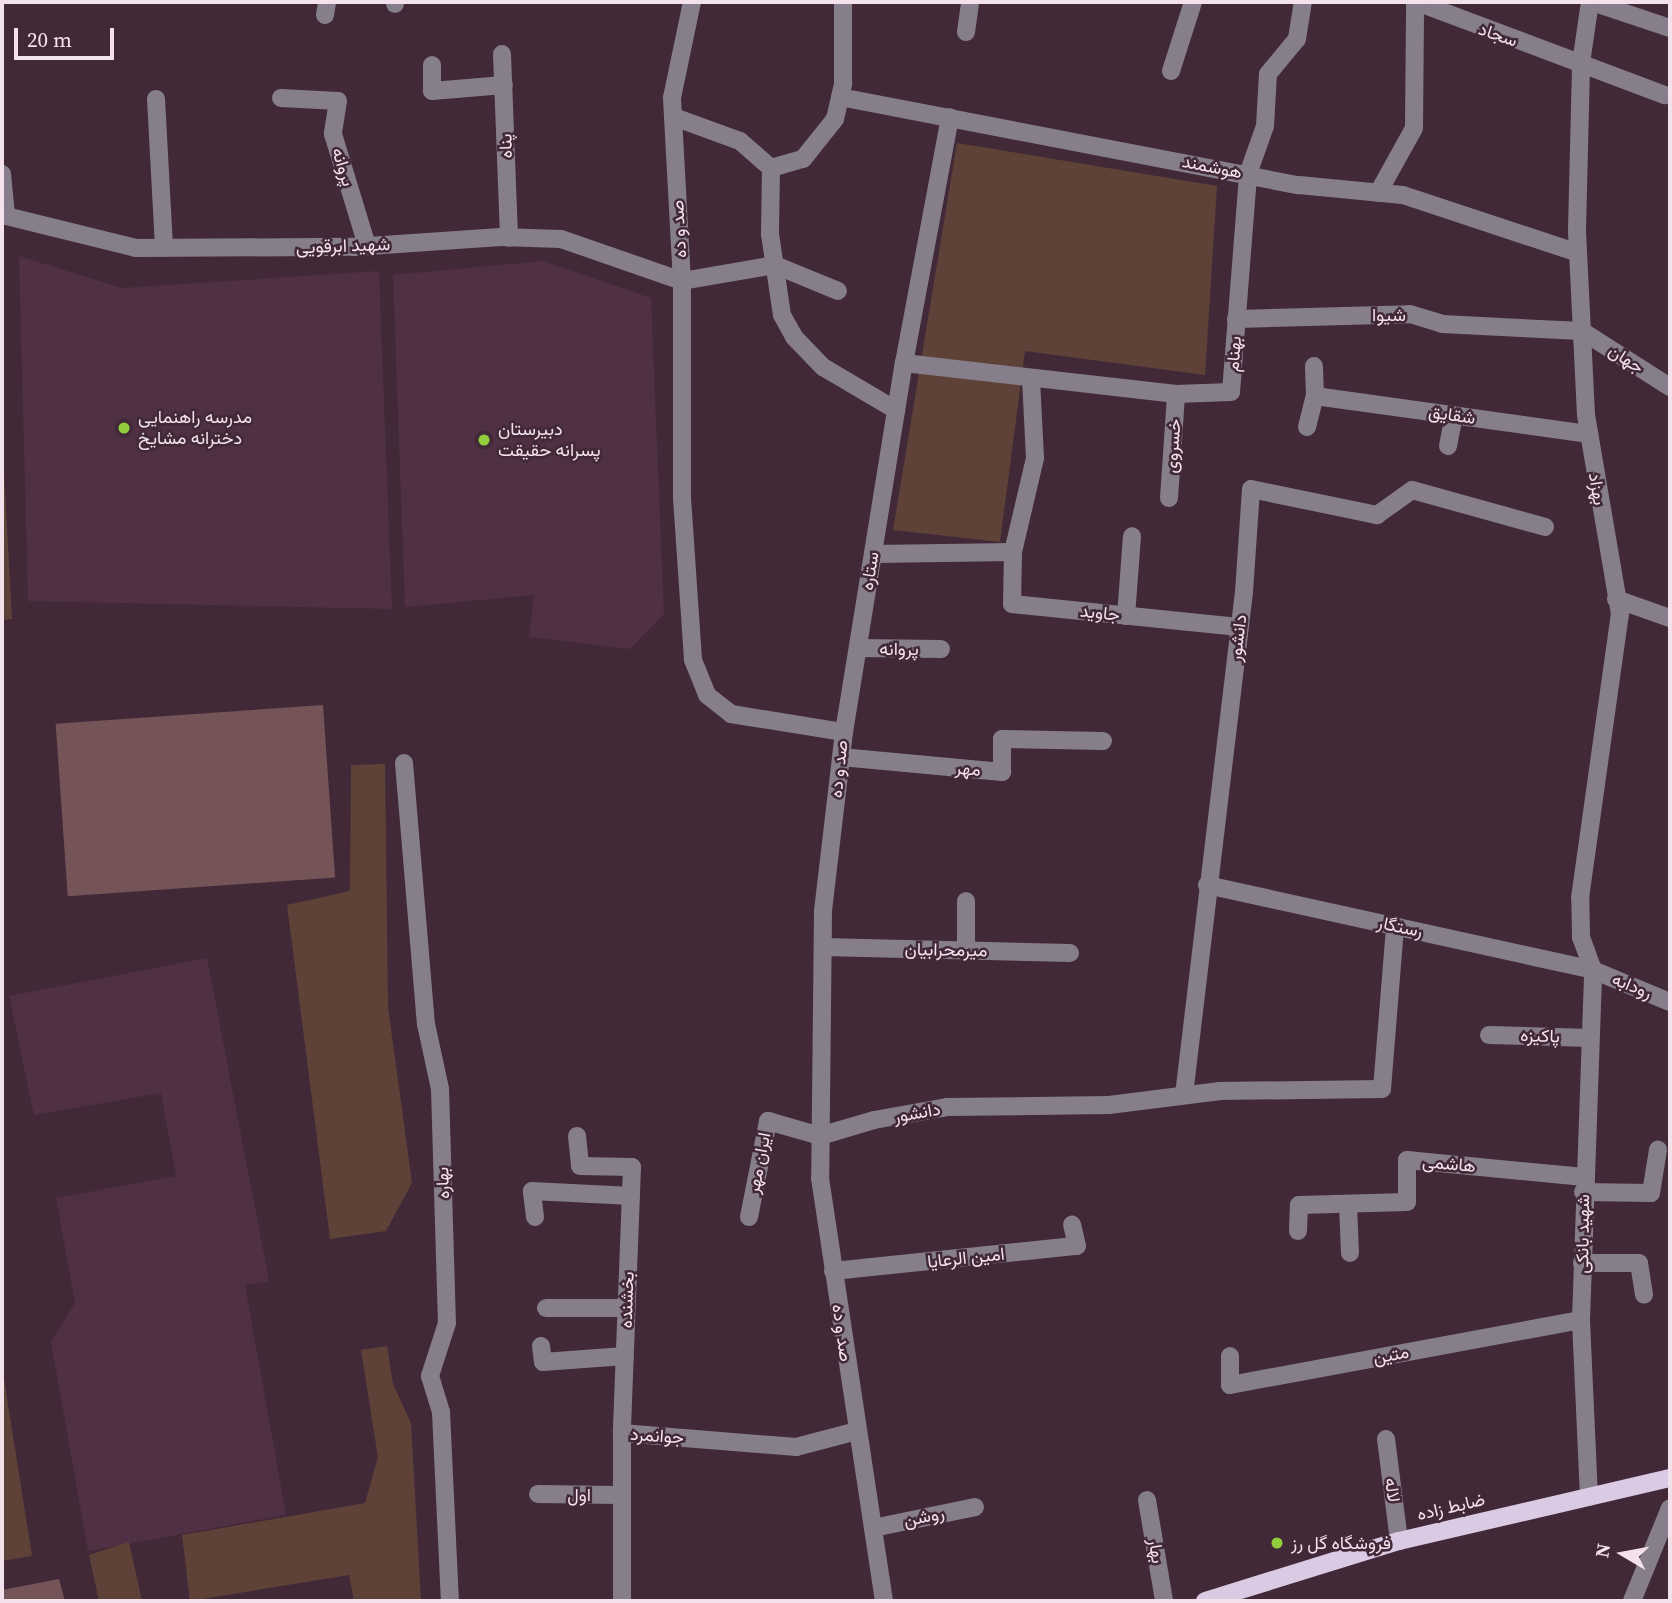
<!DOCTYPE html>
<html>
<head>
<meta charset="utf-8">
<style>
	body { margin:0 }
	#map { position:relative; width:1672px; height:1603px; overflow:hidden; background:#422938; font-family:"Source Serif 4",Vazirmatn,serif }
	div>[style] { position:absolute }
	.built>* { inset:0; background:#503044 }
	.green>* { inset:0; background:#5e4238 }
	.building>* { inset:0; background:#755458; transform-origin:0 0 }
	.minor>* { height:18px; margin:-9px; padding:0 9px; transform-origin:9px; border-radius:9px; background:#867e8b }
	.major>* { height:18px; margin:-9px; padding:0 9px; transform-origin:9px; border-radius:9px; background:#dbcae4 }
	.dots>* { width:19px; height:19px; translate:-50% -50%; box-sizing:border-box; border:4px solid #422938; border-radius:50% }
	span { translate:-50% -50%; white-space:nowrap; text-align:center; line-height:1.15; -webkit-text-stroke:5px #422938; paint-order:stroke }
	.street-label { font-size:18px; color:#f3e2ec }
	.poi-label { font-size:18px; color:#f3e2ec }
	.left { translate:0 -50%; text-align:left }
	.frame { position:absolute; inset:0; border:4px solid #f3e2ec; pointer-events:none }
	.north { position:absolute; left:1588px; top:1519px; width:70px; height:70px; -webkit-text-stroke:5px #422938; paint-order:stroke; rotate:280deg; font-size:19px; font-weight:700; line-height:28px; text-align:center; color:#f3e2ec }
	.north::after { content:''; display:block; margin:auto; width:24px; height:32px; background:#f3e2ec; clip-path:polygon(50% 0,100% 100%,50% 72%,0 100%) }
	.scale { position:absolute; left:14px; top:28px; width:100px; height:32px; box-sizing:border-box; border:4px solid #f3e2ec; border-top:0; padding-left:9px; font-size:21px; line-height:24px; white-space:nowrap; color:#f3e2ec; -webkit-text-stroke:5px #422938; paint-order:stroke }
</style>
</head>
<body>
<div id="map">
	<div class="built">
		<i style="clip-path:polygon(19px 256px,122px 288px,379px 271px,392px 609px,28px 601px)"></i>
		<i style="clip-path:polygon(543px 261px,651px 298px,664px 614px,630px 649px,529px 637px,534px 595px,405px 607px,393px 275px)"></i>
		<i style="clip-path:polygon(207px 958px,269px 1281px,245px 1285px,286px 1515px,88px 1551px,51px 1342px,75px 1303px,56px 1198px,176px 1176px,161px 1093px,34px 1115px,9px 996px)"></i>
	</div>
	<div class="green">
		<i style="clip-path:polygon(957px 143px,1217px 186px,1205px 375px,1025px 351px,1000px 542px,893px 530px)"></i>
		<i style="clip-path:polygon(2px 434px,12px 619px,2px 620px)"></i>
		<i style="clip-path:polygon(385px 764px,388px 1007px,412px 1183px,386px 1231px,330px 1239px,287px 905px,350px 891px,351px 765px)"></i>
		<i style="clip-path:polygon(387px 1346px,393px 1384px,411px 1423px,421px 1601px,354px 1601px,349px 1575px,190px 1601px,182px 1535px,365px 1503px,378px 1457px,361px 1350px)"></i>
		<i style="clip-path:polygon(2px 1366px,32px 1556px,2px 1561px)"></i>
		<i style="clip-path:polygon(129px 1542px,142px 1601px,99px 1601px,89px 1555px)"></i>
	</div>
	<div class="building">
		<i style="left:323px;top:705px;width:173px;height:268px;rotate:86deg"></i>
		<i style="clip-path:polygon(59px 1579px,65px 1601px,2px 1601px,2px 1590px)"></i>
	</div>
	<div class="minor">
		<i style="left:692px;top:2px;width:98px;rotate:101.8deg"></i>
		<i style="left:672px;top:98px;width:183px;rotate:86.9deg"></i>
		<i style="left:682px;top:281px;width:217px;rotate:90deg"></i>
		<i style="left:682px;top:498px;width:162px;rotate:86.1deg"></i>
		<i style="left:693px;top:660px;width:38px;rotate:68deg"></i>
		<i style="left:707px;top:695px;width:31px;rotate:38deg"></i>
		<i style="left:731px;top:714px;width:114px;rotate:9.1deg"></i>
		<i style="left:844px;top:732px;width:180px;rotate:96.7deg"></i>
		<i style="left:823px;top:911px;width:267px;rotate:90.6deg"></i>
		<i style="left:820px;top:1178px;width:428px;rotate:81.4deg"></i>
		<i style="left:1417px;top:2px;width:265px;rotate:20.6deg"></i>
		<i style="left:1592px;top:2px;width:82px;rotate:18.4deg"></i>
		<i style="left:395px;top:4px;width:2px;rotate:-90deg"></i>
		<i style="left:325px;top:15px;width:13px;rotate:-81deg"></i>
		<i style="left:966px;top:32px;width:30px;rotate:-82deg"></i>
		<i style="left:502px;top:54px;width:184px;rotate:87.8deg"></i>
		<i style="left:432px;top:65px;width:26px;rotate:90deg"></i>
		<i style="left:432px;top:91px;width:72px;rotate:-4.8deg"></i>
		<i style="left:1171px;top:71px;width:72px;rotate:-72.3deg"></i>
		<i style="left:840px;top:97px;width:467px;rotate:10.9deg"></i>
		<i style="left:1299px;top:185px;width:104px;rotate:5.5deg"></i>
		<i style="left:1403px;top:195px;width:184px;rotate:18.3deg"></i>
		<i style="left:281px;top:98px;width:57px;rotate:3deg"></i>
		<i style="left:338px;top:101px;width:33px;rotate:99deg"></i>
		<i style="left:333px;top:134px;width:117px;rotate:73.1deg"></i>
		<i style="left:156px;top:99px;width:149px;rotate:86.9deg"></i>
		<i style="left:674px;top:117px;width:70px;rotate:20deg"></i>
		<i style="left:740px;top:141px;width:41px;rotate:41.1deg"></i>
		<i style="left:771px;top:168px;width:66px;rotate:90.9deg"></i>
		<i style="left:770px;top:234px;width:82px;rotate:81.6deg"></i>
		<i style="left:782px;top:315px;width:25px;rotate:61deg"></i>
		<i style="left:794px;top:337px;width:42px;rotate:46deg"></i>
		<i style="left:823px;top:367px;width:85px;rotate:30.5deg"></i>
		<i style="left:771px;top:168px;width:33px;rotate:-16deg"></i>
		<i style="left:803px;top:159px;width:51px;rotate:-51.3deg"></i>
		<i style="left:835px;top:119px;width:37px;rotate:-77deg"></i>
		<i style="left:843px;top:83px;width:81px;rotate:-90deg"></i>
		<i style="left:2px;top:174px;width:41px;rotate:84.4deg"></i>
		<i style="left:1378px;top:193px;width:74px;rotate:-61deg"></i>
		<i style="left:1414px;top:128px;width:126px;rotate:-89.5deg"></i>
		<i style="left:2px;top:215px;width:138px;rotate:13.8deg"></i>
		<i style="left:136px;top:248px;width:218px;rotate:-0.3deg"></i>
		<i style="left:354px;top:247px;width:147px;rotate:-3.9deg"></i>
		<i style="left:501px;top:237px;width:60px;rotate:1.9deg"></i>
		<i style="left:561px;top:239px;width:128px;rotate:19.1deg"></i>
		<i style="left:682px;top:281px;width:94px;rotate:-9.8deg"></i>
		<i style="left:775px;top:265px;width:68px;rotate:22.4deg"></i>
		<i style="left:1236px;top:319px;width:174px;rotate:-1.6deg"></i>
		<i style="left:1410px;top:314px;width:34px;rotate:17deg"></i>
		<i style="left:1442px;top:324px;width:140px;rotate:2.9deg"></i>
		<i style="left:1582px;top:331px;width:104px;rotate:32.5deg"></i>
		<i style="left:904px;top:363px;width:274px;rotate:6.5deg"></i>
		<i style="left:1176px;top:394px;width:55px;rotate:-2.1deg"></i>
		<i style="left:1231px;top:392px;width:219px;rotate:-85.5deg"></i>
		<i style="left:1248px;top:174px;width:51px;rotate:-70.5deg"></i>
		<i style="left:1265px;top:126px;width:52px;rotate:-86.7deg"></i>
		<i style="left:1268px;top:74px;width:45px;rotate:-50.4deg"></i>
		<i style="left:1297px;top:39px;width:37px;rotate:-81deg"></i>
		<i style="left:1315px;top:396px;width:277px;rotate:7.9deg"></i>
		<i style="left:1307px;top:427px;width:32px;rotate:-76deg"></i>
		<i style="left:1315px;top:396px;width:30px;rotate:-92deg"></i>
		<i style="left:1448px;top:446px;width:31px;rotate:-79deg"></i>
		<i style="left:1169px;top:498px;width:104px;rotate:-86.1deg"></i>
		<i style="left:1013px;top:552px;width:97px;rotate:-76.8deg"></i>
		<i style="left:1035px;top:458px;width:80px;rotate:-92.9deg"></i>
		<i style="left:873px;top:554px;width:140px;rotate:-0.8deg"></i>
		<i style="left:1013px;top:552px;width:52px;rotate:91.1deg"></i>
		<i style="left:1012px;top:604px;width:228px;rotate:5.8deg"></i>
		<i style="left:1616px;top:599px;width:57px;rotate:19.4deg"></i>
		<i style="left:1126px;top:616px;width:80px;rotate:-85.7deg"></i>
		<i style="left:858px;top:648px;width:83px;rotate:0.7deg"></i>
		<i style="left:844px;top:732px;width:374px;rotate:-80.8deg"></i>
		<i style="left:904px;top:363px;width:250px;rotate:-79.4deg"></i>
		<i style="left:841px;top:757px;width:162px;rotate:5.3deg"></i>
		<i style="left:1002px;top:772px;width:33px;rotate:-90deg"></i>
		<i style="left:1002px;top:739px;width:101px;rotate:1.1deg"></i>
		<i style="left:404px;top:763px;width:262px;rotate:85.2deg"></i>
		<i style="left:426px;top:1024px;width:66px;rotate:77.8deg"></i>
		<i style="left:440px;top:1089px;width:234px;rotate:88.3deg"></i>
		<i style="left:447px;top:1323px;width:56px;rotate:107.8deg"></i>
		<i style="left:430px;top:1376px;width:38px;rotate:73deg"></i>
		<i style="left:441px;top:1412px;width:189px;rotate:87.3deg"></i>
		<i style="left:1207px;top:885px;width:395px;rotate:12.4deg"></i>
		<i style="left:1593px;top:970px;width:83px;rotate:22.6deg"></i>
		<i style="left:823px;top:947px;width:247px;rotate:1.4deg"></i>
		<i style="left:966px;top:951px;width:50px;rotate:-90deg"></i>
		<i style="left:1489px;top:1035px;width:101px;rotate:1.7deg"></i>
		<i style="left:1184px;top:1095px;width:507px;rotate:-83.2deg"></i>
		<i style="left:1244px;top:592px;width:103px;rotate:-86.1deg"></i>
		<i style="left:1251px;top:489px;width:129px;rotate:11.7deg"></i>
		<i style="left:1377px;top:515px;width:43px;rotate:-35.5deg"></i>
		<i style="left:1412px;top:490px;width:138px;rotate:15.5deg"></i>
		<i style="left:577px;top:1136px;width:30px;rotate:84deg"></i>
		<i style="left:580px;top:1166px;width:52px;rotate:1.1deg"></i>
		<i style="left:632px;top:1167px;width:266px;rotate:92.2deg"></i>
		<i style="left:1583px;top:1192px;width:68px;rotate:0.8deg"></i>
		<i style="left:1651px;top:1193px;width:44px;rotate:-80.8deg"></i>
		<i style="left:1348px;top:1204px;width:49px;rotate:87.7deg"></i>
		<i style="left:535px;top:1217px;width:26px;rotate:-97deg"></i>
		<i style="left:532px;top:1191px;width:99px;rotate:2.9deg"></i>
		<i style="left:749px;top:1217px;width:98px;rotate:-78.8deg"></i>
		<i style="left:768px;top:1121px;width:54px;rotate:16.1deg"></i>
		<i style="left:820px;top:1136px;width:56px;rotate:-16.5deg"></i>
		<i style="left:874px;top:1120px;width:74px;rotate:-10.1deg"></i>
		<i style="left:947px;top:1107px;width:162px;rotate:-0.7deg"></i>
		<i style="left:1109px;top:1105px;width:112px;rotate:-7.2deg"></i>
		<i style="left:1220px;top:1091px;width:162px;rotate:-0.7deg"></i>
		<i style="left:1382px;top:1089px;width:164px;rotate:-85.4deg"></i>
		<i style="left:1298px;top:1231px;width:26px;rotate:-88deg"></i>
		<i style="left:1299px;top:1205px;width:108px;rotate:-1.6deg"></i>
		<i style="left:1407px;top:1202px;width:42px;rotate:-90deg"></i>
		<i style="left:1407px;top:1160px;width:178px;rotate:5.5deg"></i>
		<i style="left:1582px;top:1263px;width:57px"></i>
		<i style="left:1639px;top:1263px;width:32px;rotate:81deg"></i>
		<i style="left:833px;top:1271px;width:245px;rotate:-5.9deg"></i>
		<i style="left:1077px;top:1246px;width:22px;rotate:-103deg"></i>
		<i style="left:546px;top:1308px;width:80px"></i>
		<i style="left:541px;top:1346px;width:16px;rotate:83deg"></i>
		<i style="left:543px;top:1362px;width:82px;rotate:-4.2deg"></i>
		<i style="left:1230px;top:1356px;width:29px;rotate:90deg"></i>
		<i style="left:1230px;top:1385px;width:357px;rotate:-10.5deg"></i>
		<i style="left:1386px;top:1439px;width:103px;rotate:82.7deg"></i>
		<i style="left:538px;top:1494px;width:82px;rotate:0.7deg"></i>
		<i style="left:1589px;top:1497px;width:177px;rotate:-92.6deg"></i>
		<i style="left:1581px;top:1320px;width:350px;rotate:-88deg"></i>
		<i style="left:1593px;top:970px;width:35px;rotate:-110deg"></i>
		<i style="left:1581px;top:937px;width:39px;rotate:-91deg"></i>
		<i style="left:1580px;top:898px;width:287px;rotate:-82deg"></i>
		<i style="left:1620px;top:614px;width:202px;rotate:-99.7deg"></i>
		<i style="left:1586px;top:415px;width:185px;rotate:-92.8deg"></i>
		<i style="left:1577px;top:230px;width:167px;rotate:-88.6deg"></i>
		<i style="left:1581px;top:63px;width:62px;rotate:-81.6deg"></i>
		<i style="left:1147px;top:1500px;width:102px;rotate:80.4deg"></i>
		<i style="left:873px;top:1528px;width:104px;rotate:-11.6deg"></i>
		<i style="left:622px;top:1601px;width:168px;rotate:-90deg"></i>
		<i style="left:622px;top:1433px;width:175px;rotate:4.6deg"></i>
		<i style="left:796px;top:1447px;width:63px;rotate:-14.7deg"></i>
		<i style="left:1632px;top:1601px;width:100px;rotate:-67.8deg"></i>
	</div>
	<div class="major">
		<i style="left:1205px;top:1601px;width:203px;rotate:-17.2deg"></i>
		<i style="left:1399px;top:1541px;width:278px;rotate:-13.1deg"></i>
	</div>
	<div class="dots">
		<i style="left:124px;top:428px;background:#92cd3e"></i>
		<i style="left:484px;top:440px;background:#92cd3e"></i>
		<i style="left:1277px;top:1543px;background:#92cd3e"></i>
	</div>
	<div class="street-label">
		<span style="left:1498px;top:35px;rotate:19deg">سجاد</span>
		<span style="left:506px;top:146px;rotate:-92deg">پناه</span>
		<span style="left:343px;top:167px;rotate:73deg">پروانه</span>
		<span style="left:1212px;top:167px;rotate:11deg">هوشمند</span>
		<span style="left:679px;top:229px;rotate:-93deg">صد و ده</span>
		<span style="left:343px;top:246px;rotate:-2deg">شهید ابرقویی</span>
		<span style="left:1389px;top:315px">شیوا</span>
		<span style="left:1234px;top:354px;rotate:-86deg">بهنام</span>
		<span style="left:1626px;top:359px;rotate:32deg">جهان</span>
		<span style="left:1452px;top:415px;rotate:8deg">شقایق</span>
		<span style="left:1173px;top:446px;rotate:-86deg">خسروی</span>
		<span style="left:1597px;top:489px;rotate:81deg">بهزاد</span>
		<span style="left:870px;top:571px;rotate:-81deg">ستاره</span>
		<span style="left:1100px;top:613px;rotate:6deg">جاوید</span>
		<span style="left:1238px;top:638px;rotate:-83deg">دانشور</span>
		<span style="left:899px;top:649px">پروانه</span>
		<span style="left:839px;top:769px;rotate:-84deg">صد و ده</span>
		<span style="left:968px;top:769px;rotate:5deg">مهر</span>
		<span style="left:1400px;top:927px;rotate:12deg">رستگار</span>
		<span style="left:946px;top:950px;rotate:1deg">میرمحرابیان</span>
		<span style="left:1632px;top:986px;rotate:22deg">رودابه</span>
		<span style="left:1540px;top:1036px;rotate:2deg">پاکیزه</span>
		<span style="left:917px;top:1113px;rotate:-10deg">دانشور</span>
		<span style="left:759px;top:1163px;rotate:-79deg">ایران مهر</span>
		<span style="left:1449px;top:1164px;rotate:5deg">هاشمی</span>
		<span style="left:443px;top:1183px;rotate:-92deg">بهاره</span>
		<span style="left:1583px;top:1234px;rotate:-89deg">شهید بانکی</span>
		<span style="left:966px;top:1258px;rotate:-6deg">امین الرعایا</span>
		<span style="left:627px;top:1300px;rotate:-88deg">بخشنده</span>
		<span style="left:842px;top:1333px;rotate:82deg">صد و ده</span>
		<span style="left:1391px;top:1355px;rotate:-10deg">متین</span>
		<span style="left:657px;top:1436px;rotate:4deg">جوانمرد</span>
		<span style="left:1392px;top:1490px;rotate:83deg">لاله</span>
		<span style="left:579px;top:1495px">اول</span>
		<span style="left:1451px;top:1507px;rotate:-13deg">ضابط زاده</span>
		<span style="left:924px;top:1517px;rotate:-12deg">روشن</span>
		<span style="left:1156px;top:1551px;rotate:81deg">بهار</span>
	</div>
	<div class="poi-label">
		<span class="left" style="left:138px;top:428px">مدرسه راهنمایی<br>دخترانه مشایخ</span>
		<span class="left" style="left:498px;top:440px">دبیرستان<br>پسرانه حقیقت</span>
		<span class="left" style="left:1291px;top:1543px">فروشگاه گل رز</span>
	</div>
	<div class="frame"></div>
	<div class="north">N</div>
	<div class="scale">20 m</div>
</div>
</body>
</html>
